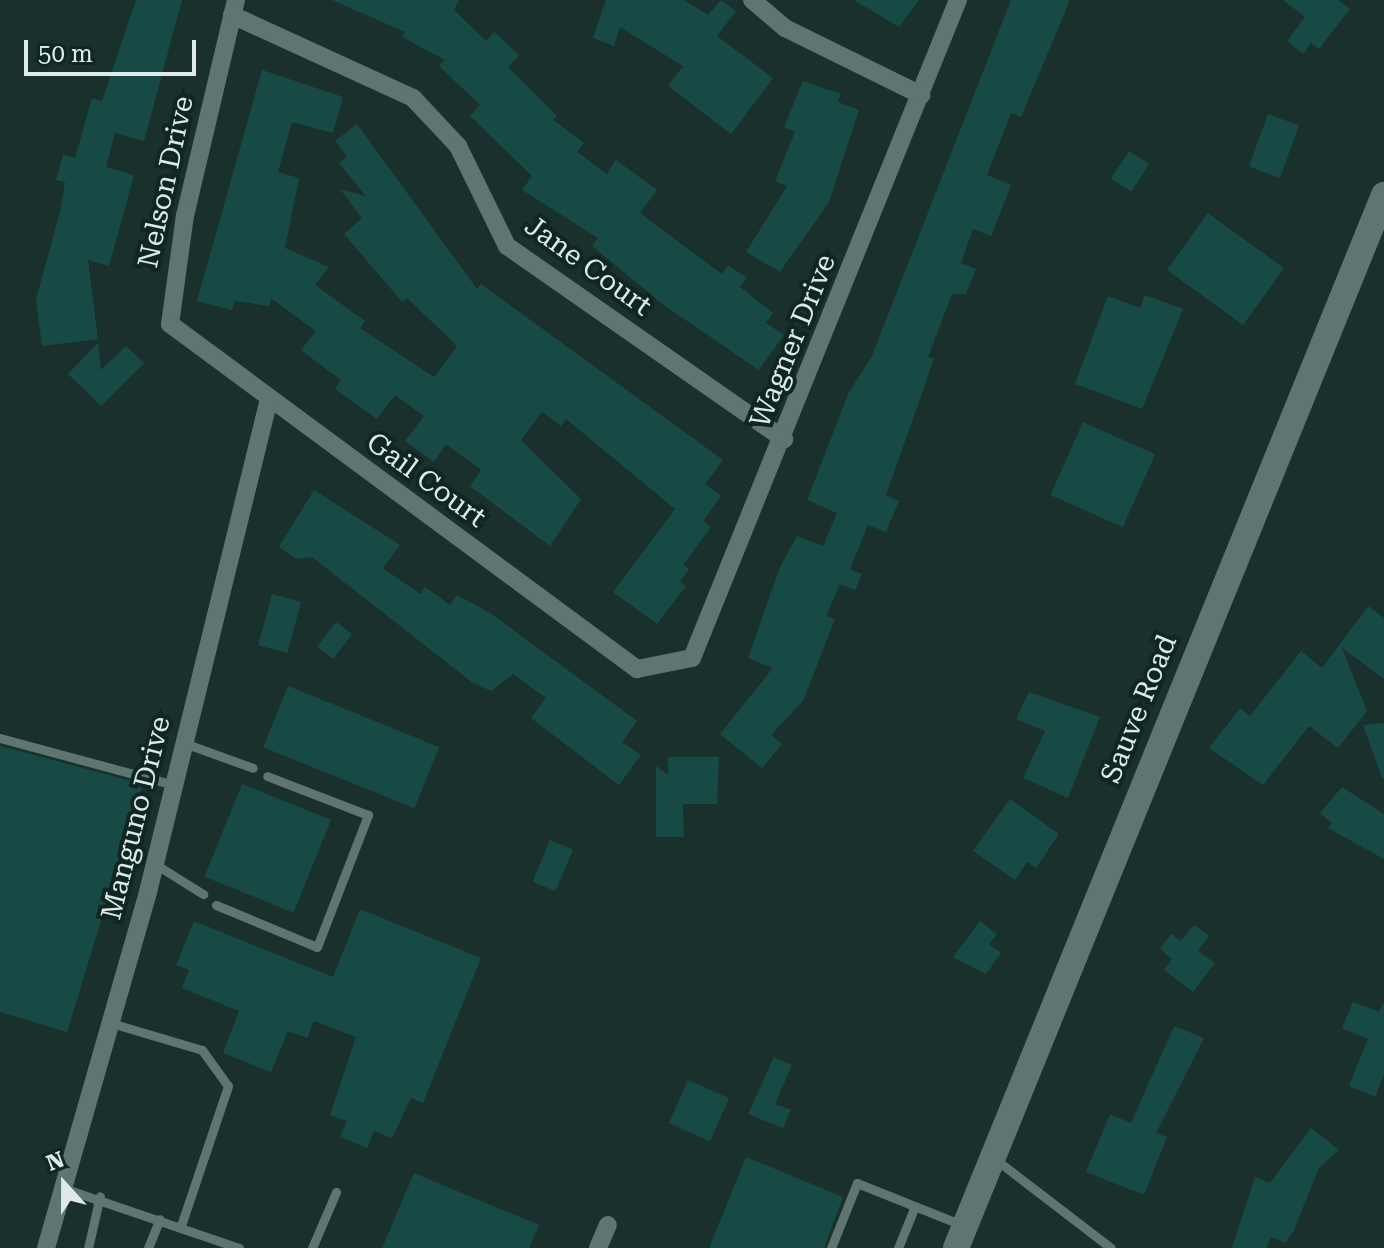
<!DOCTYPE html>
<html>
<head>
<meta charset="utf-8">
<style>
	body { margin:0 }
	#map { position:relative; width:1384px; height:1248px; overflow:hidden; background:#1a302d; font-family:"Roboto Serif",serif }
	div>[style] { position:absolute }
	.building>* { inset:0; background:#184a45; transform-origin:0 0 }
	.lane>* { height:9px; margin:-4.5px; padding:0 4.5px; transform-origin:4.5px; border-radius:4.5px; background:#5e7572 }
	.street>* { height:18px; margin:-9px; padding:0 9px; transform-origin:9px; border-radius:9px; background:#5e7572 }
	.secondary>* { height:26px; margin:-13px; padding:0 13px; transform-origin:13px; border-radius:13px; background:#5e7572 }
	span { translate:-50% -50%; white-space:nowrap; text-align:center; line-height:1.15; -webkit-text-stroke:8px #102623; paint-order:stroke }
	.street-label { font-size:28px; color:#ddeae8 }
	.north { position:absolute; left:24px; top:1144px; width:80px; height:80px; -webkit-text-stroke:6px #102623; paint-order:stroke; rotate:339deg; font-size:22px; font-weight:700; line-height:32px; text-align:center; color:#ddeae8 }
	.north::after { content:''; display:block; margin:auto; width:28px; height:36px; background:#ddeae8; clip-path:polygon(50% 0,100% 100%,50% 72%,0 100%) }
	.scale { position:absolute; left:24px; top:40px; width:172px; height:36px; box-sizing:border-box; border:4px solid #ddeae8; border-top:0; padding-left:10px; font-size:24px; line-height:28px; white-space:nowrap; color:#ddeae8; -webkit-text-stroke:6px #102623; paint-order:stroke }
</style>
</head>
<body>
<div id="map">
	<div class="building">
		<i style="clip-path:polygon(136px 0,182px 0,144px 141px,115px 133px,106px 167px,134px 175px,109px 266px,88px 260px,98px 339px,42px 346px,36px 299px,60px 212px,65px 182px,56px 180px,63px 155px,75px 158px,92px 98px,102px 101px)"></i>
		<i style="clip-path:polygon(332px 0,459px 0,454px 10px,486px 41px,494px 32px,519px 55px,508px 67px,557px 116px,553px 120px,584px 143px,577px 152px,607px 174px,616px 160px,657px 190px,640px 213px,722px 274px,728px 265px,747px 278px,740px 287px,773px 313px,766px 323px,784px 335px,759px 370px,665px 306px,592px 246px,598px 238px,522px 190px,532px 176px,470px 116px,480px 105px,439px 66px,445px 60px,402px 37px,405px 32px)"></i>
		<i style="clip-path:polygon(606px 0,684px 0,708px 15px,721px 0,736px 11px,717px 36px,773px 78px,731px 134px,668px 86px,683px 66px,620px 27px,614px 46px,593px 38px)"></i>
		<i style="clip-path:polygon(854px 0,919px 0,899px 27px)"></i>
		<i style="clip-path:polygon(1011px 0,1070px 0,1021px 117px,1011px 113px,987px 175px,1011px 185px,991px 236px,973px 229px,961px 263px,976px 269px,966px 294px,952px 294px,928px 357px,934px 359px,886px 495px,899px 501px,886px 532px,868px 525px,850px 569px,862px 574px,855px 590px,840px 584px,826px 616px,835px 619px,803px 701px,771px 735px,782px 744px,762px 768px,720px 734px,773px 668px,748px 658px,780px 567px,797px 536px,823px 546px,837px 513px,807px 500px,849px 392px,872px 356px)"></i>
		<i style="clip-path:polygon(1283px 0,1338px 0,1350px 9px,1319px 49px,1311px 43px,1303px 54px,1287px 41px,1305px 17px)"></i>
		<i style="clip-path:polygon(262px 70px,343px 97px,333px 133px,292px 122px,278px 172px,299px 178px,285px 248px,329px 267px,315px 285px,365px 321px,360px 328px,434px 377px,457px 346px,407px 298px,402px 302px,344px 234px,362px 218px,340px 189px,366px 196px,339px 163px,347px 156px,335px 141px,357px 124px,477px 289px,481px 284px,723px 460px,705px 484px,721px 496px,703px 521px,711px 527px,683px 565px,689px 569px,680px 582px,686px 586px,657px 624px,613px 592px,675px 509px,566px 419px,561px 426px,542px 412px,521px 440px,581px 499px,550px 546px,470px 486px,481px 470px,446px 444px,434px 462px,405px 441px,424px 416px,395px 395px,377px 419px,335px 389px,341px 380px,301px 350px,316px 331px,271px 298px,269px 306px,235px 301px,232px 310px,197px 301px)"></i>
		<i style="clip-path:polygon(803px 81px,841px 94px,838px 102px,859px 110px,829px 202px,780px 272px,746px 252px,787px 186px,775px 181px,795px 132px,784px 127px)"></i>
		<i style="left:1268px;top:114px;width:33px;height:56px;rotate:20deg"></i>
		<i style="left:1129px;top:151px;width:24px;height:33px;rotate:33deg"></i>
		<i style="left:1208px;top:213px;width:94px;height:70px;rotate:36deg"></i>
		<i style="clip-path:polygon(1145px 295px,1183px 309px,1142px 409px,1075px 384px,1108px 296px,1140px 308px)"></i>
		<i style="clip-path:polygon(98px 343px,101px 370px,126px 346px,144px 363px,101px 406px,68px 374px)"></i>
		<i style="left:1083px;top:422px;width:79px;height:80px;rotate:24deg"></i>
		<i style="clip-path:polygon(314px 490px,400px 545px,383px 568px,420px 594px,425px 587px,450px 605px,457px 595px,490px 613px,637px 721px,622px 742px,641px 755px,619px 785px,531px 718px,546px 698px,513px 674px,491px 691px,473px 683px,312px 557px,296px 559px,279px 547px)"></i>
		<i style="left:272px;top:594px;width:30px;height:53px;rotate:15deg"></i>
		<i style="clip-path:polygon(1368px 606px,1384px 618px,1384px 679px,1342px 648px,1367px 711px,1338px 748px,1309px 726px,1263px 785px,1209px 748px,1240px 708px,1250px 716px,1301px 651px,1322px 668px)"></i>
		<i style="left:336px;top:622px;width:20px;height:31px;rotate:37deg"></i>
		<i style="left:288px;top:686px;width:163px;height:66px;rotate:22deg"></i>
		<i style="clip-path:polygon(1029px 692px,1100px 717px,1068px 798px,1023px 778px,1045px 731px,1016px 719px)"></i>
		<i style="clip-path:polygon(1384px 723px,1384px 778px,1382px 778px,1363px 725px)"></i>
		<i style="clip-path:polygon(0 746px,143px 784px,67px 1032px,0 1012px)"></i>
		<i style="clip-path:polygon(668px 757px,719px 757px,717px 804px,683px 804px,684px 837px,656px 837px,656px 766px,668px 775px)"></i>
		<i style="left:242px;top:784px;width:96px;height:100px;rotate:22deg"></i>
		<i style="clip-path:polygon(1342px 787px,1384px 814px,1384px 859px,1328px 828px,1332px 823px,1320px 813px)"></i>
		<i style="clip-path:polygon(1010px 799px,1059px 834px,1036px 868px,1027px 862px,1015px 880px,973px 851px)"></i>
		<i style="left:550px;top:840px;width:25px;height:45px;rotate:23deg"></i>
		<i style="clip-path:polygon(360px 909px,481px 958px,423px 1103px,411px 1098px,392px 1138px,374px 1131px,367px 1148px,340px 1137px,347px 1121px,330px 1115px,356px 1037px,314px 1021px,307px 1038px,288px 1031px,271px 1072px,223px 1053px,239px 1011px,182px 988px,189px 970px,176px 965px,194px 921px,333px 977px)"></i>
		<i style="clip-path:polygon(980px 921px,997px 934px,989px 944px,1001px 953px,986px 974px,953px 957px)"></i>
		<i style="clip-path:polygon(1194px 925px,1209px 936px,1198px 951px,1215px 963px,1193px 992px,1164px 970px,1172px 959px,1160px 949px,1171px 934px,1181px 941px)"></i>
		<i style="clip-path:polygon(1353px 1002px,1379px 1012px,1384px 1002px,1384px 1075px,1375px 1097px,1349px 1086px,1368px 1039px,1342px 1028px)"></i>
		<i style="clip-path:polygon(1174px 1026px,1204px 1038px,1156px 1133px,1167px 1137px,1144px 1195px,1086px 1172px,1110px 1114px,1131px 1123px)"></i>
		<i style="clip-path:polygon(774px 1057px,792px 1065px,775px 1104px,791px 1110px,783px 1128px,748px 1114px)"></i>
		<i style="left:688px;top:1080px;width:45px;height:47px;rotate:24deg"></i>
		<i style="clip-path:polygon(1311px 1128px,1339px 1150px,1319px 1168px,1293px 1232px,1285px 1243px,1271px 1237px,1266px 1248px,1232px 1248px,1255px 1177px,1270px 1183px)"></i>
		<i style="clip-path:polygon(746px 1157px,843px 1197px,824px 1248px,709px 1248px)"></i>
		<i style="clip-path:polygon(414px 1173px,539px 1225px,529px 1248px,382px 1248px)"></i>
	</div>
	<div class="lane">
		<i style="left:0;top:738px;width:180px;rotate:15.1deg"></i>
		<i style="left:184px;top:743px;width:73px;rotate:19.9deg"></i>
		<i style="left:155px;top:864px;width:57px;rotate:32deg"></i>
		<i style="left:216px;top:905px;width:109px;rotate:22.6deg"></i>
		<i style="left:317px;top:947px;width:142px;rotate:-68.9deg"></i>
		<i style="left:368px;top:815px;width:108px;rotate:-158.9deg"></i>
		<i style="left:111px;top:1023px;width:95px;rotate:16.5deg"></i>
		<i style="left:202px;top:1050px;width:44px;rotate:54.2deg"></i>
		<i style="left:228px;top:1086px;width:148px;rotate:108.6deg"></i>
		<i style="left:995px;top:1159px;width:146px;rotate:37.5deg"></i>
		<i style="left:63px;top:1188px;width:186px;rotate:18.8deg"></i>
		<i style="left:88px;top:1248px;width:53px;rotate:-77deg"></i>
		<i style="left:148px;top:1248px;width:31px;rotate:-68deg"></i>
		<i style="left:312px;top:1248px;width:61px;rotate:-66.8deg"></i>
		<i style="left:831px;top:1248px;width:70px;rotate:-68.2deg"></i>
		<i style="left:857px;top:1183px;width:113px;rotate:21.8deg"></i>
		<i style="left:898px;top:1248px;width:45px;rotate:-68deg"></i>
	</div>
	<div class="street">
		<i style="left:236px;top:0;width:221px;rotate:103.3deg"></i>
		<i style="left:185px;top:215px;width:110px;rotate:97.8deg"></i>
		<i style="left:170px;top:324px;width:581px;rotate:36.46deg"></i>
		<i style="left:637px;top:669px;width:56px;rotate:-11.3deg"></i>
		<i style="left:692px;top:658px;width:710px;rotate:-67.99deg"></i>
		<i style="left:752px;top:0;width:43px;rotate:40.3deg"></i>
		<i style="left:785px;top:28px;width:152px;rotate:26.2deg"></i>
		<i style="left:232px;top:15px;width:199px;rotate:24.6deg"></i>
		<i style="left:413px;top:98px;width:66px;rotate:46.8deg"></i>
		<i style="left:458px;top:146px;width:111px;rotate:63.9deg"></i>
		<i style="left:507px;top:246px;width:338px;rotate:34.9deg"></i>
		<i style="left:46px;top:1248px;width:370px;rotate:-74deg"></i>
		<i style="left:148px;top:892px;width:508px;rotate:-76.21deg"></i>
		<i style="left:598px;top:1248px;width:25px;rotate:-67deg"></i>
	</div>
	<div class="secondary">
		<i style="left:956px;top:1248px;width:1137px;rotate:-67.88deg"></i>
	</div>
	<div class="street-label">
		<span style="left:166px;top:182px;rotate:-78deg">Nelson Drive</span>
		<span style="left:588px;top:266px;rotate:36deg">Jane Court</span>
		<span style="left:793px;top:341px;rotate:-68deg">Wagner Drive</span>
		<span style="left:426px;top:480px;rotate:36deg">Gail Court</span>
		<span style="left:1139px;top:709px;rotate:-68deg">Sauve Road</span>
		<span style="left:136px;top:818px;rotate:-76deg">Manguno Drive</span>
	</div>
	<div class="north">N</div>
	<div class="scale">50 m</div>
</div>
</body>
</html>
